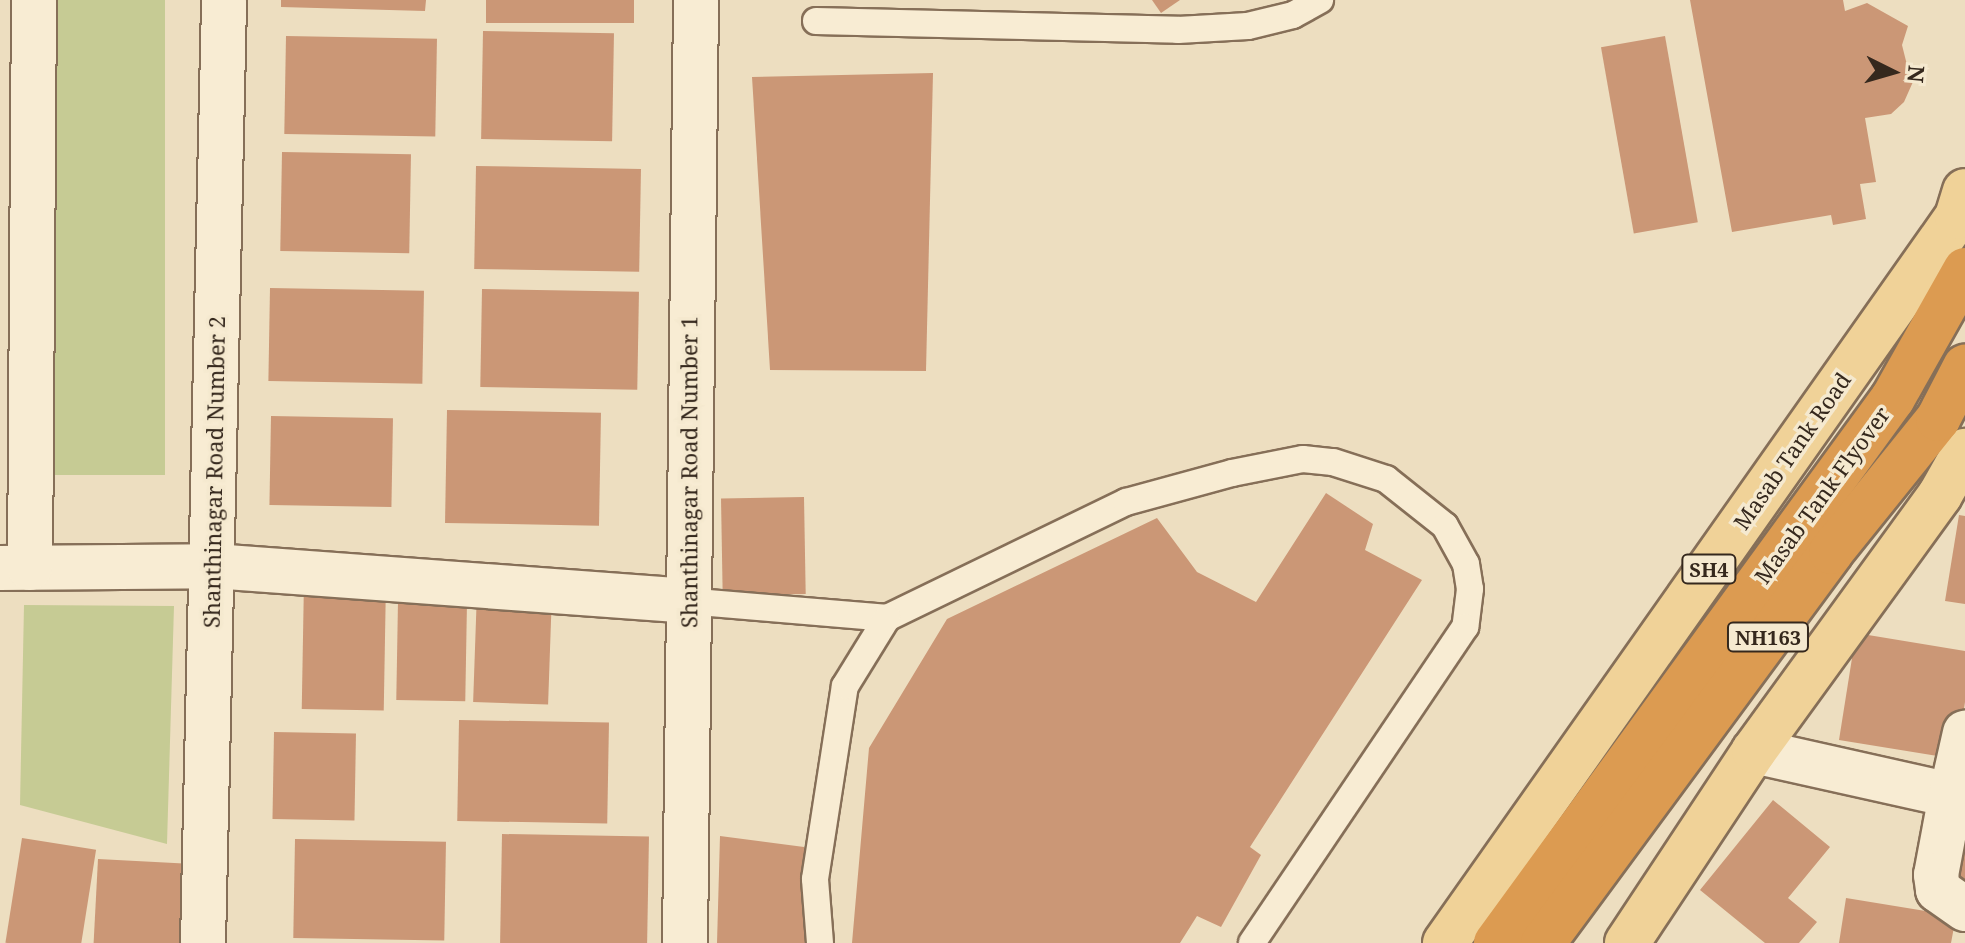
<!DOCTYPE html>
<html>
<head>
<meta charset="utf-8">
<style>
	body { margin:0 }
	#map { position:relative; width:1965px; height:943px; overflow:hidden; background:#eddec0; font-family:"Noto Serif",serif }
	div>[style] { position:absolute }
	.green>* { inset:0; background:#c6cb94; transform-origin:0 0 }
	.building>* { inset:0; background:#cb9776; transform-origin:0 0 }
	.roads { filter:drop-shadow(2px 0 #866f58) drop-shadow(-2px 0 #866f58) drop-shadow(0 2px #866f58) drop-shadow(0 -2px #866f58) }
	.lane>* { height:26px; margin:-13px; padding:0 13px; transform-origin:13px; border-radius:13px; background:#f8ecd3 }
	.street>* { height:44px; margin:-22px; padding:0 22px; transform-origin:22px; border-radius:22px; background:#f8ecd3 }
	.primary>* { height:44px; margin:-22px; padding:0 22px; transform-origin:22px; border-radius:22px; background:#f0d298 }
	.highway>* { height:44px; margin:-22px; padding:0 22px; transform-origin:22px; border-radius:22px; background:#dc9b51 }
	span { translate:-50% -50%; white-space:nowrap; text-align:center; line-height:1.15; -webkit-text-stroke:7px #f5e9cf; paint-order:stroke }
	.shield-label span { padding:2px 6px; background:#f5e9cf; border:2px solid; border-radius:6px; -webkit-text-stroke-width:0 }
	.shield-label { font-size:20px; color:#35281d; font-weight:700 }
	.street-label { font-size:22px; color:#35281d }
	.north { position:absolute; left:1853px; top:32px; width:80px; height:80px; -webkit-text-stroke:6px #f5e9cf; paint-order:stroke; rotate:95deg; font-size:22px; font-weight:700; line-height:32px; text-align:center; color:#35281d }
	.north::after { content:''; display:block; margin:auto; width:28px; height:36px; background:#35281d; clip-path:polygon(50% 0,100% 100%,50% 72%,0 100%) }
</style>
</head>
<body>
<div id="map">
	<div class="green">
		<i style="left:55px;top:0;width:110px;height:475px"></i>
		<i style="clip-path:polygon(24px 605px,174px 606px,167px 844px,20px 805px)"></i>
	</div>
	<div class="building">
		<i style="clip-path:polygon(281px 0,426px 0,425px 11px,281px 7px)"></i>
		<i style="left:486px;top:0;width:148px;height:23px"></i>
		<i style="clip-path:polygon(1152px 0,1180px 0,1161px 13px)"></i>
		<i style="clip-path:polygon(1690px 0,1843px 0,1845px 11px,1867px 3px,1908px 26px,1902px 45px,1908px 69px,1916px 75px,1904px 102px,1891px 114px,1865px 118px,1876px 182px,1860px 184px,1866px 219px,1833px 225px,1831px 215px,1732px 232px)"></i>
		<i style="left:483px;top:31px;width:131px;height:108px;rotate:1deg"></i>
		<i style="left:286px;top:36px;width:151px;height:98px;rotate:1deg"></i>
		<i style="left:1665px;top:36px;width:189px;height:65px;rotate:80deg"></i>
		<i style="clip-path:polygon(933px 73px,926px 371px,770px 370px,752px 77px)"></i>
		<i style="left:282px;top:152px;width:129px;height:99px;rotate:1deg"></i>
		<i style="left:476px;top:166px;width:165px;height:103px;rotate:1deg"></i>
		<i style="left:270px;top:288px;width:154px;height:93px;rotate:1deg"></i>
		<i style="left:482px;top:289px;width:157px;height:98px;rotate:1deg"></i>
		<i style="left:447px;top:410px;width:154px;height:113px;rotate:1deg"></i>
		<i style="left:271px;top:416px;width:122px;height:89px;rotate:1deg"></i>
		<i style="clip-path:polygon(1326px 493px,1373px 524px,1365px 550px,1422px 580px,1250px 847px,1261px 855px,1221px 927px,1197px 916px,1180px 943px,852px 943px,869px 748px,947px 619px,1157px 518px,1197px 572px,1256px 602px)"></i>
		<i style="left:804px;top:497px;width:97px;height:83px;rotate:89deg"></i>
		<i style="clip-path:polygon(1959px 515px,1965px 516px,1965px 604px,1945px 601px)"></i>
		<i style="left:304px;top:580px;width:82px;height:129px;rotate:1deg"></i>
		<i style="left:477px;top:591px;width:75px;height:111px;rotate:2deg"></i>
		<i style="left:398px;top:601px;width:69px;height:99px;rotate:1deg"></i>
		<i style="clip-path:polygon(1856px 633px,1965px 651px,1965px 702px,1956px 759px,1839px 740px)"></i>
		<i style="left:459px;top:720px;width:150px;height:101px;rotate:1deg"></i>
		<i style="left:274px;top:732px;width:82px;height:87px;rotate:1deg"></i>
		<i style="clip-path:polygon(1965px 797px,1965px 882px,1948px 879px)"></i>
		<i style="clip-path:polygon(1773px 800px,1830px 847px,1788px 898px,1817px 922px,1799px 943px,1765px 943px,1700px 890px)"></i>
		<i style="left:502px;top:834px;width:147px;height:109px;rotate:1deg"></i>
		<i style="clip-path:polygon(720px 836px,804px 847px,807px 943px,717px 943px)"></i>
		<i style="left:22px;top:838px;width:75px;height:106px;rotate:9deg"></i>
		<i style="left:295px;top:839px;width:151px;height:99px;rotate:1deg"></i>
		<i style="left:98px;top:859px;width:100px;height:84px;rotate:3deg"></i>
		<i style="clip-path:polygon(1846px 898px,1956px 916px,1951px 943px,1839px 943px)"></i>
	</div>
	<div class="roads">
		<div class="lane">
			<i style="left:816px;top:21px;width:362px;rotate:1.4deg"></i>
			<i style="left:1178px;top:30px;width:70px;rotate:-3.3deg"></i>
			<i style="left:1248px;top:26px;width:46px;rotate:-13.7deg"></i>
			<i style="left:1293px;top:15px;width:31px;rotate:-29deg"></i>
			<i style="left:685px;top:601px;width:203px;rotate:4.8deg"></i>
			<i style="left:887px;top:618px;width:266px;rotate:-25.9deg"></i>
			<i style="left:1126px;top:502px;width:110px;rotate:-15.3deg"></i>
			<i style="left:1232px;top:473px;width:72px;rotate:-11.2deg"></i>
			<i style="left:1303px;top:459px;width:30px;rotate:6deg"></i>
			<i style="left:1333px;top:462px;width:56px;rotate:17.8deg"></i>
			<i style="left:1386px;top:479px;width:75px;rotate:38.5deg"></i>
			<i style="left:1445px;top:526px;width:43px;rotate:61.1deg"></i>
			<i style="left:1466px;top:564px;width:25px;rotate:81deg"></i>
			<i style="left:1470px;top:589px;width:38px;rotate:97deg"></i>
			<i style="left:1465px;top:627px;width:381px;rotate:124deg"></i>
			<i style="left:820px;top:943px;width:64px;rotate:-94.5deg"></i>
			<i style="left:815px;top:879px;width:195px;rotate:-81.2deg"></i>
			<i style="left:845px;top:686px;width:80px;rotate:-58.3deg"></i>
		</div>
		<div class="street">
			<i style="left:0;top:568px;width:213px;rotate:-0.5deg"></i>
			<i style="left:213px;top:566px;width:473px;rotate:4.2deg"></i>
			<i style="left:30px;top:568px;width:568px;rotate:-89.6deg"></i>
			<i style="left:1754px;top:751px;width:202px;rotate:12.6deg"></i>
			<i style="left:1951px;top:795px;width:81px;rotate:100.6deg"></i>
			<i style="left:1936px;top:875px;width:15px;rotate:82deg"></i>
			<i style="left:1938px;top:890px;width:33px;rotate:35deg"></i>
			<i style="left:1951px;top:795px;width:64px;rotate:-77.3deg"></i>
			<i style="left:203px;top:943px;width:943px;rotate:-88.72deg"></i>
			<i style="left:685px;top:943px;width:943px;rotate:-89.33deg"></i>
		</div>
		<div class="primary">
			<i style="left:1445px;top:943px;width:888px;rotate:-54.81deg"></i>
			<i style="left:1957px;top:217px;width:27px;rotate:-73deg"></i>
			<i style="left:1627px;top:943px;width:230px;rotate:-56.5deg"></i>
			<i style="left:1754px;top:751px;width:316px;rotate:-54deg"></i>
			<i style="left:1940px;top:495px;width:51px;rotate:-60.4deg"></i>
		</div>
		<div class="highway">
			<i style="left:1496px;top:943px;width:674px;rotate:-53.93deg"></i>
			<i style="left:1893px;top:398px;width:147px;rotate:-60.6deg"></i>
			<i style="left:1543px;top:943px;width:486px;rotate:-53.6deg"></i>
			<i style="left:1831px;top:552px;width:171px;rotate:-51.2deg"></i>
			<i style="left:1938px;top:419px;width:59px;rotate:-62.6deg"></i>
		</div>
	</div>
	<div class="shield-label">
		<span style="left:1709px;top:569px">SH4</span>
		<span style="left:1768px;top:637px">NH163</span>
	</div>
	<div class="street-label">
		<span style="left:1792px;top:451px;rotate:-55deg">Masab Tank Road</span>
		<span style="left:214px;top:472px;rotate:-89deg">Shanthinagar Road Number 2</span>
		<span style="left:689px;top:472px;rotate:-90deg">Shanthinagar Road Number 1</span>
		<span style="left:1822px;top:495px;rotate:-54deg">Masab Tank Flyover</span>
	</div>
	<div class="north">N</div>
</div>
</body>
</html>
